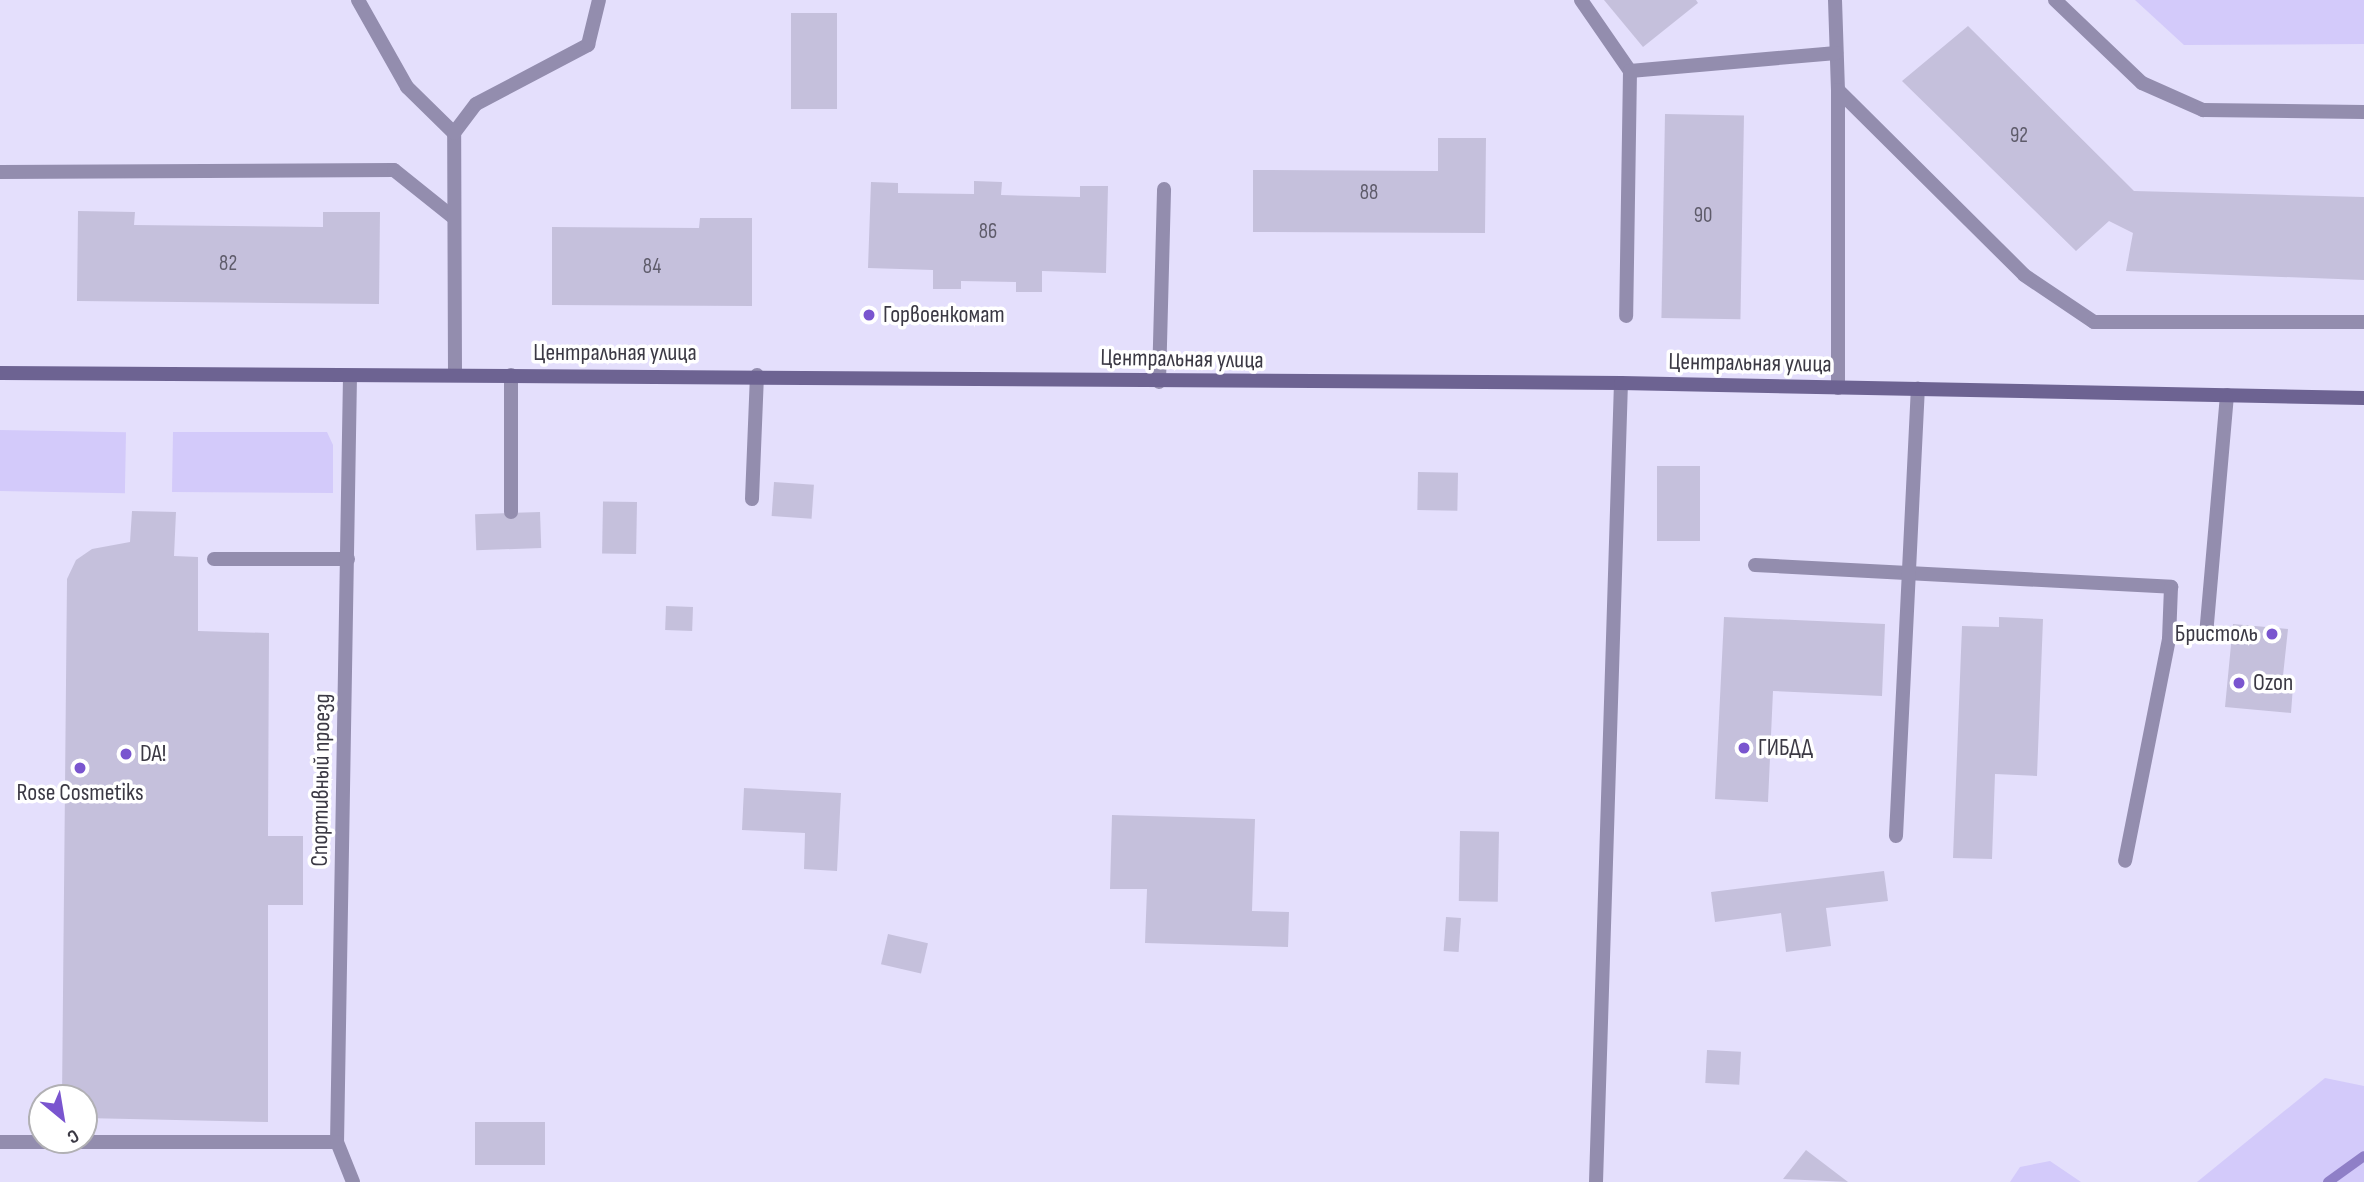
<!DOCTYPE html>
<html>
<head>
<meta charset="utf-8">
<style>
	body { margin:0 }
	#map { position:relative; width:2364px; height:1182px; overflow:hidden; background:#e4dffc; font-family:"Sofia Sans Condensed",sans-serif }
	div>[style] { position:absolute }
	.green>* { inset:0; background:#d3cafa; transform-origin:0 0 }
	.stream>* { height:10px; margin:-5px; padding:0 5px; transform-origin:5px; border-radius:5px; background:#8f7fc7 }
	.building>* { inset:0; background:#c5c0dc; transform-origin:0 0 }
	.service>* { height:14px; margin:-7px; padding:0 7px; transform-origin:7px; border-radius:7px; background:#938dae }
	.minor>* { height:14px; margin:-7px; padding:0 7px; transform-origin:7px; border-radius:7px; background:#938dae }
	.secondary>* { height:14px; margin:-7px; padding:0 7px; transform-origin:7px; border-radius:7px; background:#6d6392 }
	.dots>* { width:19px; height:19px; translate:-50% -50%; box-sizing:border-box; border:4px solid #fff; border-radius:50% }
	span { translate:-50% -50%; white-space:nowrap; text-align:center; line-height:1.15; -webkit-text-stroke:7px #fff; paint-order:stroke }
	.number-label { font-size:21px; color:#5e5b6a }
	.number-label span { -webkit-text-stroke-width:0 }
	.poi-label { font-size:24px; color:#3b3944 }
	.left { translate:0 -50%; text-align:left }
	.right { translate:-100% -50%; text-align:right }
	.street-label { font-size:24px; color:#3b3944 }
	.north { position:absolute; left:28px; top:1084px; width:70px; height:70px; box-sizing:border-box; background:#fff; border:2px solid #b1b0b4; border-radius:50%; rotate:150deg; font-size:19px; font-weight:700; line-height:28px; text-align:center; color:#3b3944 }
	.north::after { content:''; display:block; margin:auto; width:24px; height:32px; background:#7a55cf; clip-path:polygon(50% 0,100% 100%,50% 72%,0 100%) }
</style>
</head>
<body>
<div id="map">
	<div class="green">
		<i style="clip-path:polygon(2135px 0,2364px 0,2364px 44px,2184px 45px)"></i>
		<i style="left:0;top:430px;width:126px;height:61px;rotate:1deg"></i>
		<i style="clip-path:polygon(173px 432px,327px 432px,333px 445px,333px 493px,172px 492px)"></i>
		<i style="clip-path:polygon(2325px 1078px,2364px 1086px,2364px 1182px,2197px 1182px)"></i>
		<i style="clip-path:polygon(2050px 1161px,2081px 1182px,2010px 1182px,2020px 1167px)"></i>
	</div>
	<div class="stream">
		<i style="left:2328px;top:1182px;width:44px;rotate:-35.8deg"></i>
	</div>
	<div class="building">
		<i style="clip-path:polygon(1604px 0,1696px 0,1698px 3px,1643px 47px)"></i>
		<i style="left:791px;top:13px;width:46px;height:96px"></i>
		<i style="clip-path:polygon(1968px 26px,2134px 191px,2364px 197px,2364px 280px,2126px 271px,2133px 233px,2109px 221px,2076px 251px,1902px 81px)"></i>
		<i style="left:1665px;top:114px;width:79px;height:204px;rotate:1deg"></i>
		<i style="clip-path:polygon(1438px 138px,1486px 138px,1485px 233px,1253px 232px,1253px 170px,1438px 171px)"></i>
		<i style="clip-path:polygon(974px 181px,1002px 182px,1001px 195px,1080px 197px,1080px 186px,1108px 186px,1106px 273px,1042px 271px,1042px 292px,1016px 292px,1016px 282px,961px 281px,961px 289px,933px 289px,933px 270px,868px 268px,871px 182px,898px 183px,898px 193px,974px 194px)"></i>
		<i style="clip-path:polygon(78px 211px,135px 212px,134px 225px,323px 227px,323px 212px,380px 212px,379px 304px,77px 301px)"></i>
		<i style="clip-path:polygon(700px 218px,752px 218px,752px 306px,552px 305px,552px 227px,699px 228px)"></i>
		<i style="left:1657px;top:466px;width:43px;height:75px"></i>
		<i style="left:1418px;top:472px;width:40px;height:38px;rotate:1deg"></i>
		<i style="left:774px;top:482px;width:40px;height:34px;rotate:4deg"></i>
		<i style="left:637px;top:502px;width:52px;height:34px;rotate:91deg"></i>
		<i style="clip-path:polygon(132px 511px,176px 512px,174px 556px,198px 557px,198px 631px,269px 633px,268px 836px,303px 836px,303px 905px,268px 905px,268px 1122px,84px 1118px,84px 1098px,62px 1098px,67px 579px,76px 560px,92px 549px,130px 542px)"></i>
		<i style="left:540px;top:512px;width:36px;height:65px;rotate:88deg"></i>
		<i style="left:666px;top:606px;width:27px;height:24px;rotate:2deg"></i>
		<i style="clip-path:polygon(1724px 617px,1885px 624px,1882px 696px,1773px 691px,1768px 802px,1715px 799px)"></i>
		<i style="clip-path:polygon(1999px 617px,2043px 619px,2037px 776px,1995px 774px,1992px 859px,1953px 858px,1962px 626px,1999px 627px)"></i>
		<i style="clip-path:polygon(2233px 624px,2288px 629px,2282px 685px,2293px 686px,2291px 713px,2225px 707px)"></i>
		<i style="clip-path:polygon(744px 788px,841px 793px,837px 871px,804px 869px,805px 833px,742px 830px)"></i>
		<i style="clip-path:polygon(1112px 815px,1255px 819px,1252px 911px,1289px 912px,1288px 947px,1145px 943px,1147px 889px,1110px 889px)"></i>
		<i style="left:1460px;top:831px;width:39px;height:70px;rotate:1deg"></i>
		<i style="clip-path:polygon(1884px 871px,1888px 901px,1826px 908px,1831px 946px,1786px 952px,1781px 913px,1715px 922px,1711px 892px)"></i>
		<i style="left:1446px;top:917px;width:15px;height:34px;rotate:4deg"></i>
		<i style="left:888px;top:934px;width:41px;height:31px;rotate:13deg"></i>
		<i style="left:1707px;top:1050px;width:34px;height:33px;rotate:3deg"></i>
		<i style="left:475px;top:1122px;width:70px;height:43px"></i>
		<i style="clip-path:polygon(1806px 1150px,1848px 1182px,1783px 1179px)"></i>
	</div>
	<div class="service">
		<i style="left:358px;top:0;width:100px;rotate:60.6deg"></i>
		<i style="left:407px;top:87px;width:66px;rotate:44.4deg"></i>
		<i style="left:1581px;top:0;width:86px;rotate:55.4deg"></i>
		<i style="left:1630px;top:71px;width:245px;rotate:90.9deg"></i>
		<i style="left:1835px;top:0;width:90px;rotate:88.1deg"></i>
		<i style="left:1838px;top:90px;width:262px;rotate:44.8deg"></i>
		<i style="left:2024px;top:275px;width:84px;rotate:33.9deg"></i>
		<i style="left:2094px;top:322px;width:270px"></i>
		<i style="left:2055px;top:0;width:120px;rotate:43.7deg"></i>
		<i style="left:2142px;top:83px;width:67px;rotate:23.9deg"></i>
		<i style="left:2203px;top:110px;width:161px;rotate:0.7deg"></i>
		<i style="left:1630px;top:71px;width:207px;rotate:-5deg"></i>
		<i style="left:0;top:172px;width:394px;rotate:-0.3deg"></i>
		<i style="left:394px;top:170px;width:77px;rotate:38.7deg"></i>
		<i style="left:455px;top:375px;width:242px;rotate:-90.2deg"></i>
		<i style="left:454px;top:133px;width:36px;rotate:-53deg"></i>
		<i style="left:476px;top:104px;width:127px;rotate:-27.8deg"></i>
		<i style="left:588px;top:45px;width:46px;rotate:-76.3deg"></i>
		<i style="left:511px;top:375px;width:137px;rotate:90deg"></i>
		<i style="left:1159px;top:382px;width:193px;rotate:-88.5deg"></i>
		<i style="left:1838px;top:388px;width:298px;rotate:-90deg"></i>
		<i style="left:752px;top:499px;width:124px;rotate:-87.7deg"></i>
		<i style="left:214px;top:559px;width:134px"></i>
		<i style="left:1755px;top:565px;width:417px;rotate:3deg"></i>
		<i style="left:2171px;top:587px;width:52px;rotate:92.2deg"></i>
		<i style="left:2169px;top:639px;width:226px;rotate:101.2deg"></i>
		<i style="left:2206px;top:635px;width:241px;rotate:-85deg"></i>
		<i style="left:1896px;top:836px;width:448px;rotate:-87.2deg"></i>
		<i style="left:0;top:1142px;width:337px"></i>
		<i style="left:1596px;top:1182px;width:799px;rotate:-88.21deg"></i>
	</div>
	<div class="minor">
		<i style="left:350px;top:376px;width:766px;rotate:90.97deg"></i>
		<i style="left:337px;top:1142px;width:43px;rotate:68.2deg"></i>
	</div>
	<div class="secondary">
		<i style="left:0;top:373px;width:1621px;rotate:0.35deg"></i>
		<i style="left:1621px;top:383px;width:743px;rotate:1.16deg"></i>
	</div>
	<div class="dots">
		<i style="left:869px;top:315px;background:#7a55cf"></i>
		<i style="left:2272px;top:634px;background:#7a55cf"></i>
		<i style="left:2239px;top:683px;background:#7a55cf"></i>
		<i style="left:1744px;top:748px;background:#7a55cf"></i>
		<i style="left:126px;top:754px;background:#7a55cf"></i>
		<i style="left:80px;top:768px;background:#7a55cf"></i>
	</div>
	<div class="number-label">
		<span style="left:2019px;top:136px">92</span>
		<span style="left:1369px;top:193px">88</span>
		<span style="left:1703px;top:216px">90</span>
		<span style="left:988px;top:232px">86</span>
		<span style="left:228px;top:264px">82</span>
		<span style="left:652px;top:267px">84</span>
	</div>
	<div class="poi-label">
		<span class="left" style="left:883px;top:315px">Горвоенкомат</span>
		<span class="right" style="left:2258px;top:634px">Бристоль</span>
		<span class="left" style="left:2253px;top:683px">Ozon</span>
		<span class="left" style="left:1758px;top:748px">ГИБДД</span>
		<span class="left" style="left:140px;top:754px">DA!</span>
		<span style="left:80px;top:793px">Rose Cosmetiks</span>
	</div>
	<div class="street-label">
		<span style="left:615px;top:353px">Центральная улица</span>
		<span style="left:1182px;top:359px;rotate:1deg">Центральная улица</span>
		<span style="left:1750px;top:363px;rotate:1deg">Центральная улица</span>
		<span style="left:321px;top:780px;rotate:-89deg">Спортивный проезд</span>
	</div>
	<div class="north">С</div>
</div>
</body>
</html>
